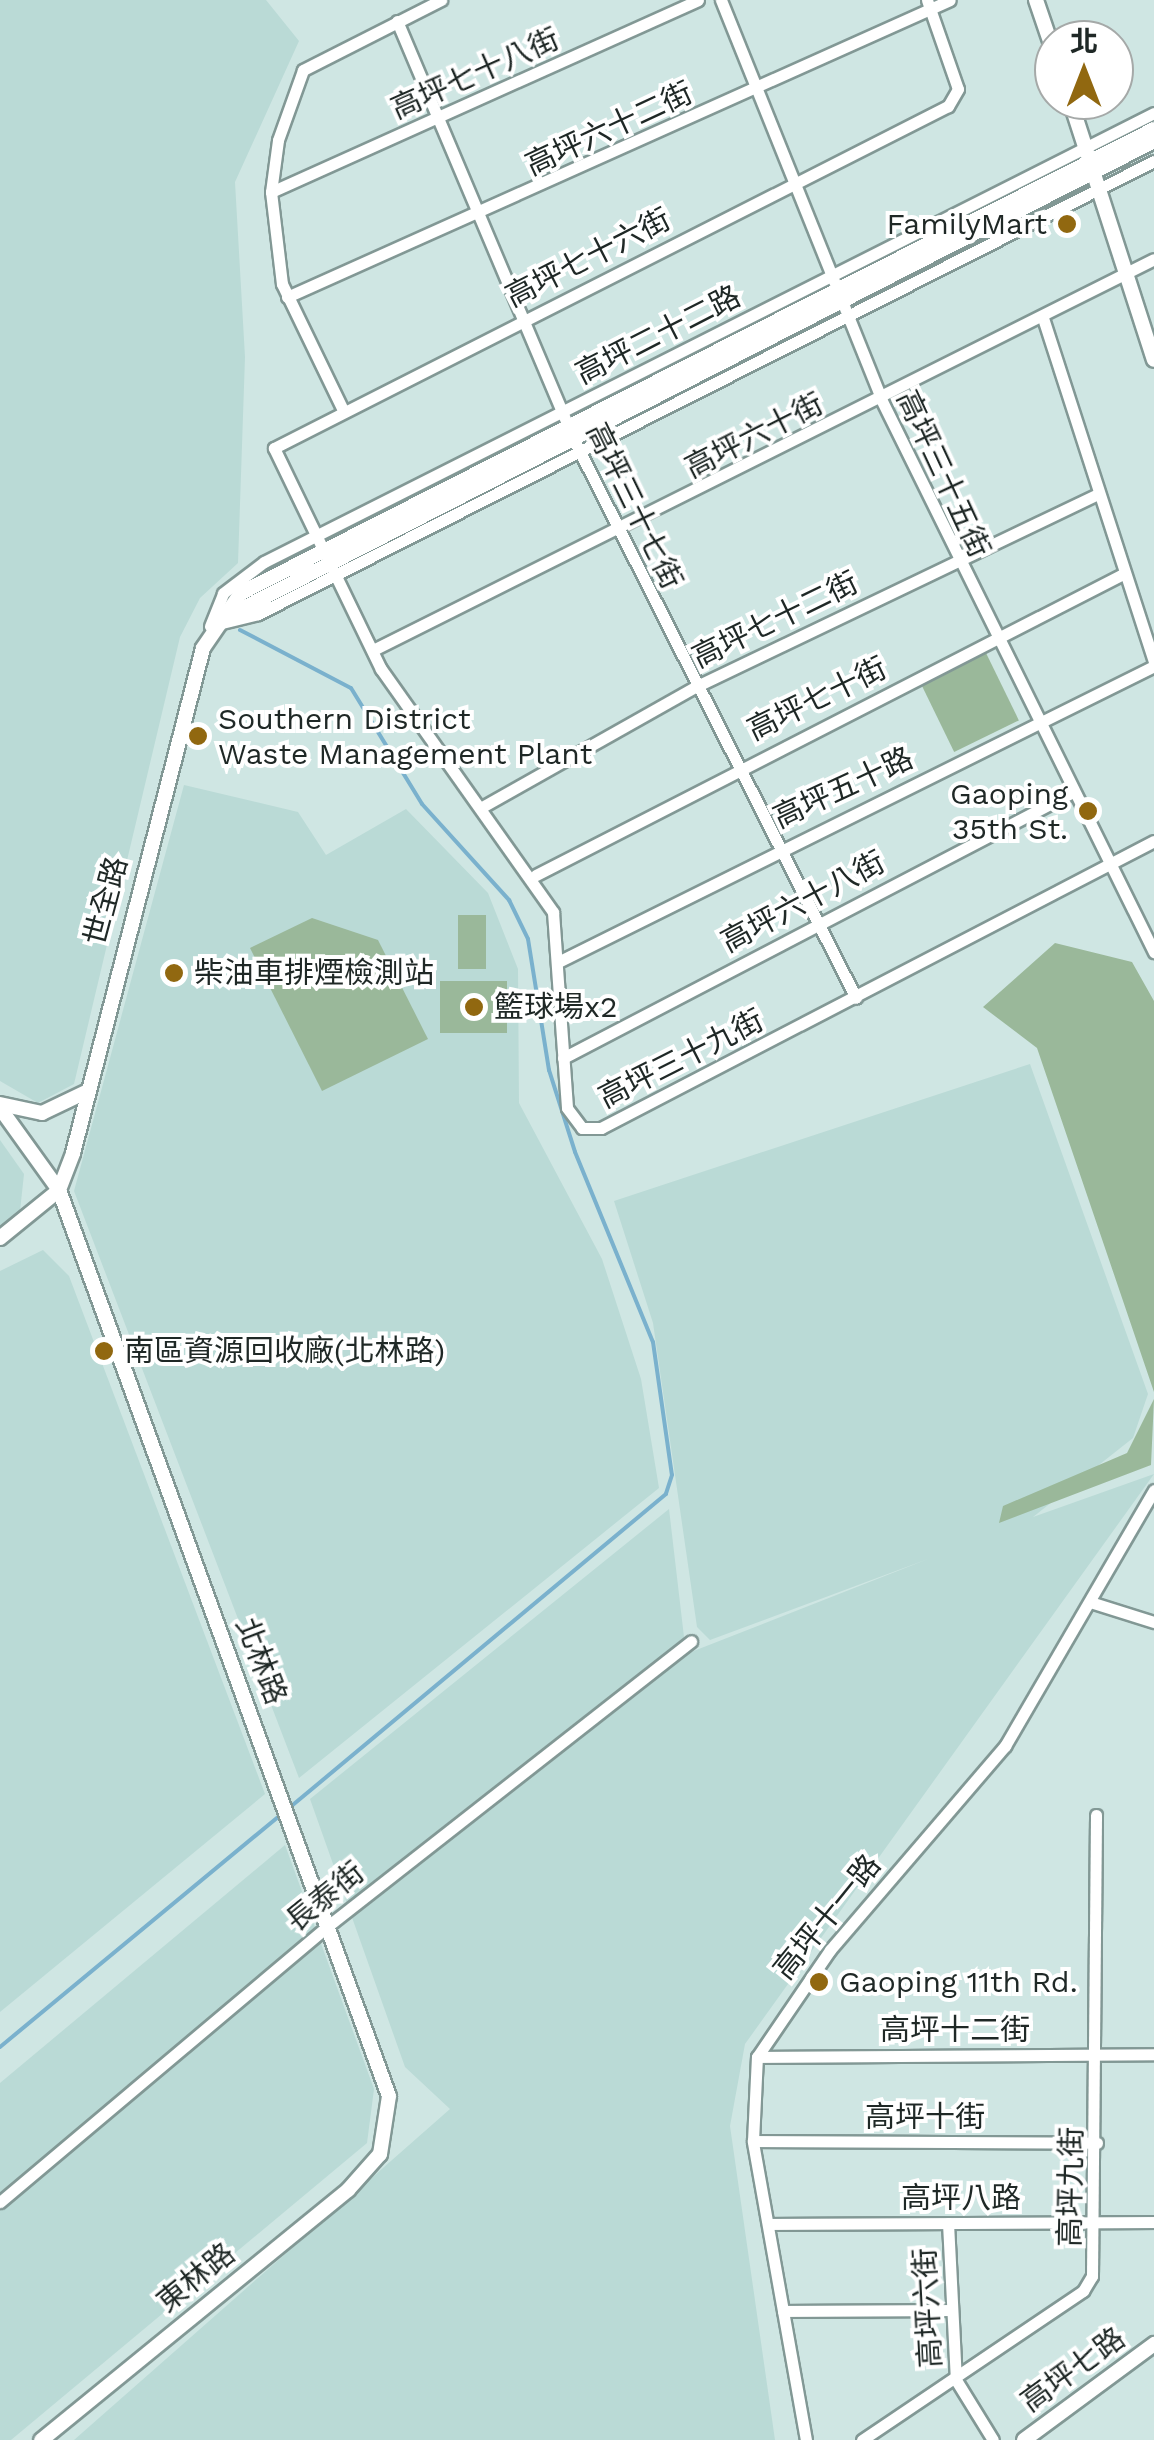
<!DOCTYPE html>
<html>
<head>
<meta charset="utf-8">
<style>
	body { margin:0 }
	#map { position:relative; width:1154px; height:2440px; overflow:hidden; background:#cfe6e3; font-family:"Work Sans","Noto Sans TC",sans-serif }
	div>[style] { position:absolute }
	.built>* { inset:0; background:#badad6 }
	.green>* { inset:0; background:#9ab89a; transform-origin:0 0 }
	.stream>* { height:4px; margin:-2px; padding:0 2px; transform-origin:2px; border-radius:2px; background:#7ab1cd }
	.roads { filter:drop-shadow(2px 0 #829895) drop-shadow(-2px 0 #829895) drop-shadow(0 2px #829895) drop-shadow(0 -2px #829895) }
	.minor>* { height:11px; margin:-5.5px; padding:0 5.5px; transform-origin:5.5px; border-radius:5.5px; background:#fff }
	.tertiary>* { height:14px; margin:-7px; padding:0 7px; transform-origin:7px; border-radius:7px; background:#fff }
	.dots>* { width:28px; height:28px; translate:-50% -50%; box-sizing:border-box; border:5px solid #fff; border-radius:50% }
	span { translate:-50% -50%; white-space:nowrap; text-align:center; line-height:1.15; -webkit-text-stroke:8px #fff; paint-order:stroke }
	.street-label { font-size:30px; color:#1f2826 }
	.poi-label { font-size:30px; color:#1f2826 }
	.right { translate:-100% -50%; text-align:right }
	.left { translate:0 -50%; text-align:left }
	.north { position:absolute; left:1034px; top:20px; width:100px; height:100px; box-sizing:border-box; background:#fff; border:2px solid #a5a9a8; border-radius:50%; rotate:0deg; font-size:28px; font-weight:700; line-height:40px; text-align:center; color:#1f2826 }
	.north::after { content:''; display:block; margin:auto; width:35px; height:45px; background:#916810; clip-path:polygon(50% 0,100% 100%,50% 72%,0 100%) }
</style>
</head>
<body>
<div id="map">
	<div class="built">
		<i style="clip-path:polygon(0 0,266px 0,299px 41px,235px 182px,245px 357px,238px 563px,200px 598px,180px 637px,74px 1084px,38px 1103px,0 1081px)"></i>
		<i style="clip-path:polygon(184px 785px,298px 812px,326px 855px,406px 809px,488px 893px,518px 969px,519px 1103px,602px 1259px,641px 1379px,659px 1488px,299px 1778px,74px 1191px)"></i>
		<i style="clip-path:polygon(1030px 1064px,1148px 1394px,1133px 1438px,1033px 1517px,1154px 1474px,745px 2044px,730px 2126px,775px 2440px,74px 2440px,450px 2109px,405px 2067px,310px 1799px,669px 1509px,686px 1654px,928px 1559px,710px 1640px,697px 1627px,653px 1323px,614px 1201px)"></i>
		<i style="clip-path:polygon(0 1140px,24px 1174px,20px 1211px,0 1226px)"></i>
		<i style="clip-path:polygon(43px 1250px,69px 1276px,265px 1794px,0 2012px,0 1271px)"></i>
		<i style="clip-path:polygon(285px 1845px,374px 2089px,367px 2143px,11px 2440px,0 2440px,0 2083px)"></i>
	</div>
	<div class="green">
		<i style="left:986px;top:653px;width:75px;height:72px;rotate:64deg"></i>
		<i style="left:458px;top:915px;width:28px;height:54px"></i>
		<i style="clip-path:polygon(312px 918px,378px 940px,428px 1039px,322px 1091px,250px 948px)"></i>
		<i style="clip-path:polygon(1055px 943px,1132px 962px,1154px 1001px,1154px 1392px,1037px 1048px,983px 1007px)"></i>
		<i style="left:440px;top:981px;width:67px;height:52px"></i>
		<i style="clip-path:polygon(1154px 1399px,1151px 1465px,999px 1523px,1003px 1506px,1127px 1453px)"></i>
	</div>
	<div class="stream">
		<i style="left:240px;top:630px;width:125px;rotate:27.6deg"></i>
		<i style="left:351px;top:688px;width:136px;rotate:58.5deg"></i>
		<i style="left:422px;top:804px;width:130px;rotate:47.8deg"></i>
		<i style="left:509px;top:900px;width:43px;rotate:64deg"></i>
		<i style="left:528px;top:939px;width:133px;rotate:80.9deg"></i>
		<i style="left:549px;top:1070px;width:86px;rotate:72.4deg"></i>
		<i style="left:575px;top:1152px;width:205px;rotate:67.7deg"></i>
		<i style="left:653px;top:1342px;width:134px;rotate:81.9deg"></i>
		<i style="left:672px;top:1475px;width:20px;rotate:108deg"></i>
		<i style="left:666px;top:1494px;width:491px;rotate:140.2deg"></i>
		<i style="left:0;top:2047px;width:366px;rotate:-39.6deg"></i>
	</div>
	<div class="roads">
		<div class="minor">
			<i style="left:721px;top:0;width:430px;rotate:68.1deg"></i>
			<i style="left:881px;top:399px;width:617px;rotate:63.73deg"></i>
			<i style="left:927px;top:0;width:94px;rotate:70.8deg"></i>
			<i style="left:958px;top:89px;width:20px;rotate:120deg"></i>
			<i style="left:948px;top:106px;width:756px;rotate:153.1deg"></i>
			<i style="left:274px;top:448px;width:246px;rotate:64.2deg"></i>
			<i style="left:381px;top:669px;width:298px;rotate:54.7deg"></i>
			<i style="left:553px;top:912px;width:196px;rotate:85.9deg"></i>
			<i style="left:567px;top:1108px;width:25px;rotate:53deg"></i>
			<i style="left:582px;top:1128px;width:19px"></i>
			<i style="left:601px;top:1128px;width:623px;rotate:-27.43deg"></i>
			<i style="left:397px;top:21px;width:455px;rotate:67.1deg"></i>
			<i style="left:574px;top:440px;width:625px;rotate:63.19deg"></i>
			<i style="left:271px;top:192px;width:468px;rotate:-24.2deg"></i>
			<i style="left:287px;top:297px;width:726px;rotate:-24.13deg"></i>
			<i style="left:1043px;top:318px;width:361px;rotate:72.1deg"></i>
			<i style="left:342px;top:408px;width:138px;rotate:-115.8deg"></i>
			<i style="left:282px;top:284px;width:93px;rotate:-96.8deg"></i>
			<i style="left:271px;top:192px;width:52px;rotate:-82.3deg"></i>
			<i style="left:278px;top:140px;width:74px;rotate:-70.3deg"></i>
			<i style="left:303px;top:70px;width:155px;rotate:-26.9deg"></i>
			<i style="left:222px;top:623px;width:37px;rotate:-14deg"></i>
			<i style="left:258px;top:614px;width:1004px;rotate:-26.82deg"></i>
			<i style="left:210px;top:626px;width:35px;rotate:-68deg"></i>
			<i style="left:223px;top:593px;width:51px;rotate:-37.1deg"></i>
			<i style="left:264px;top:562px;width:997px;rotate:-26.77deg"></i>
			<i style="left:373px;top:650px;width:873px;rotate:-26.59deg"></i>
			<i style="left:482px;top:807px;width:244px;rotate:-29.4deg"></i>
			<i style="left:695px;top:687px;width:447px;rotate:-25.6deg"></i>
			<i style="left:536px;top:875px;width:660px;rotate:-27.15deg"></i>
			<i style="left:558px;top:962px;width:665px;rotate:-26.41deg"></i>
			<i style="left:563px;top:1058px;width:571px;rotate:-27.55deg"></i>
			<i style="left:1093px;top:1603px;width:64px;rotate:17.3deg"></i>
			<i style="left:757px;top:2057px;width:397px;rotate:-0.4deg"></i>
			<i style="left:753px;top:2141px;width:344px;rotate:0.3deg"></i>
			<i style="left:0;top:2202px;width:435px;rotate:-40.1deg"></i>
			<i style="left:333px;top:1922px;width:455px;rotate:-38.1deg"></i>
			<i style="left:948px;top:2223px;width:157px;rotate:87.1deg"></i>
			<i style="left:956px;top:2380px;width:70px;rotate:58.3deg"></i>
			<i style="left:768px;top:2224px;width:386px;rotate:-0.3deg"></i>
			<i style="left:783px;top:2311px;width:169px;rotate:-0.3deg"></i>
			<i style="left:806px;top:2440px;width:304px;rotate:-100.1deg"></i>
			<i style="left:753px;top:2141px;width:84px;rotate:-87.3deg"></i>
			<i style="left:757px;top:2057px;width:130px;rotate:-55.7deg"></i>
			<i style="left:830px;top:1950px;width:269px;rotate:-49.4deg"></i>
			<i style="left:1005px;top:1746px;width:296px;rotate:-59.8deg"></i>
			<i style="left:862px;top:2440px;width:267px;rotate:-34deg"></i>
			<i style="left:1083px;top:2291px;width:17px;rotate:-59deg"></i>
			<i style="left:1092px;top:2276px;width:461px;rotate:-89.5deg"></i>
		</div>
		<div class="tertiary">
			<i style="left:1036px;top:0;width:56px;rotate:71.2deg"></i>
			<i style="left:1070px;top:100px;width:273px;rotate:72.1deg"></i>
			<i style="left:224px;top:618px;width:1045px;rotate:-27.15deg"></i>
			<i style="left:0;top:1104px;width:43px;rotate:12.1deg"></i>
			<i style="left:42px;top:1113px;width:51px;rotate:-25.6deg"></i>
			<i style="left:0;top:1108px;width:101px;rotate:54.3deg"></i>
			<i style="left:59px;top:1190px;width:964px;rotate:69.99deg"></i>
			<i style="left:389px;top:2096px;width:59px;rotate:98.8deg"></i>
			<i style="left:380px;top:2154px;width:48px;rotate:131.6deg"></i>
			<i style="left:348px;top:2190px;width:396px;rotate:140.8deg"></i>
			<i style="left:0;top:1238px;width:76px;rotate:-39.1deg"></i>
			<i style="left:59px;top:1190px;width:40px;rotate:-69deg"></i>
			<i style="left:73px;top:1153px;width:521px;rotate:-75.56deg"></i>
			<i style="left:203px;top:648px;width:67px;rotate:-55.4deg"></i>
			<i style="left:241px;top:593px;width:1024px;rotate:-26.94deg"></i>
			<i style="left:1024px;top:2440px;width:162px;rotate:-36.4deg"></i>
		</div>
	</div>
	<div class="dots">
		<i style="left:1067px;top:224px;background:#916810"></i>
		<i style="left:198px;top:736px;background:#916810"></i>
		<i style="left:1088px;top:811px;background:#916810"></i>
		<i style="left:174px;top:973px;background:#916810"></i>
		<i style="left:474px;top:1007px;background:#916810"></i>
		<i style="left:104px;top:1351px;background:#916810"></i>
		<i style="left:819px;top:1982px;background:#916810"></i>
	</div>
	<div class="street-label">
		<span style="left:475px;top:74px;rotate:-24deg">高坪七十八街</span>
		<span style="left:609px;top:129px;rotate:-25deg">高坪六十二街</span>
		<span style="left:588px;top:258px;rotate:-27deg">高坪七十六街</span>
		<span style="left:658px;top:335px;rotate:-27deg">高坪二十二路</span>
		<span style="left:754px;top:436px;rotate:-27deg">高坪六十街</span>
		<span style="left:943px;top:474px;rotate:65deg">高坪三十五街</span>
		<span style="left:634px;top:506px;rotate:64deg">高坪三十七街</span>
		<span style="left:775px;top:620px;rotate:-26deg">高坪七十二街</span>
		<span style="left:817px;top:699px;rotate:-26deg">高坪七十街</span>
		<span style="left:843px;top:788px;rotate:-25deg">高坪五十路</span>
		<span style="left:106px;top:901px;rotate:-75deg">世全路</span>
		<span style="left:803px;top:902px;rotate:-28deg">高坪六十八街</span>
		<span style="left:681px;top:1059px;rotate:-27deg">高坪三十九街</span>
		<span style="left:261px;top:1661px;rotate:69deg">北林路</span>
		<span style="left:325px;top:1897px;rotate:-39deg">長泰街</span>
		<span style="left:827px;top:1917px;rotate:-51deg">高坪十一路</span>
		<span style="left:955px;top:2030px">高坪十二街</span>
		<span style="left:925px;top:2117px">高坪十街</span>
		<span style="left:1071px;top:2187px;rotate:-89deg">高坪九街</span>
		<span style="left:961px;top:2198px">高坪八路</span>
		<span style="left:196px;top:2278px;rotate:-39deg">東林路</span>
		<span style="left:928px;top:2308px;rotate:-93deg">高坪六街</span>
		<span style="left:1073px;top:2370px;rotate:-36deg">高坪七路</span>
	</div>
	<div class="poi-label">
		<span class="right" style="left:1047px;top:224px">FamilyMart</span>
		<span class="left" style="left:218px;top:736px">Southern District<br>Waste Management Plant</span>
		<span class="right" style="left:1068px;top:811px">Gaoping<br>35th St.</span>
		<span class="left" style="left:194px;top:973px">柴油車排煙檢測站</span>
		<span class="left" style="left:494px;top:1007px">籃球場x2</span>
		<span class="left" style="left:124px;top:1351px">南區資源回收廠(北林路)</span>
		<span class="left" style="left:839px;top:1982px">Gaoping 11th Rd.</span>
	</div>
	<div class="north">北</div>
</div>
</body>
</html>
